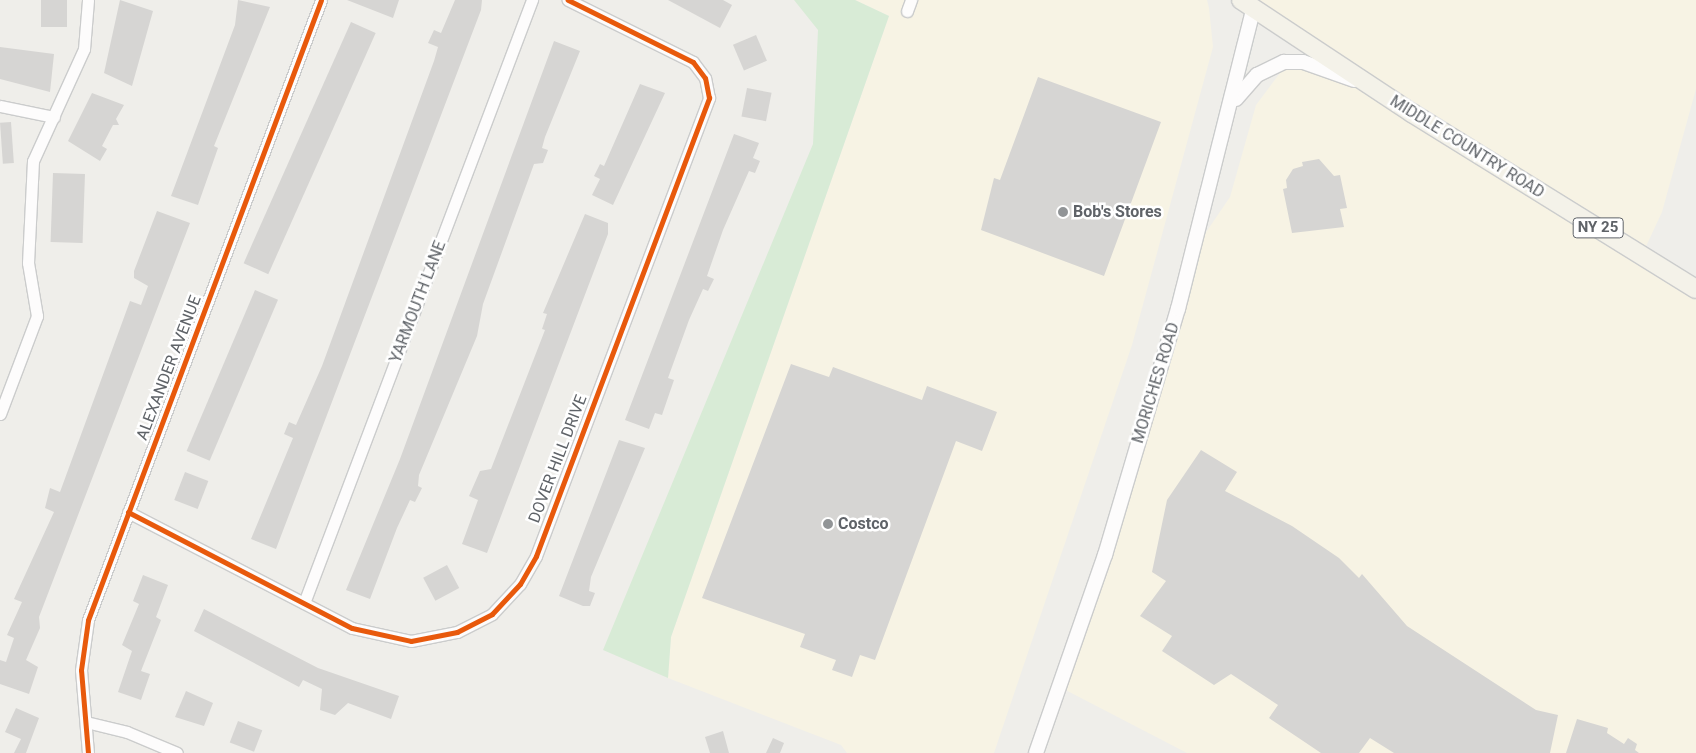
<!DOCTYPE html>
<html>
<head>
<meta charset="utf-8">
<style>
	body { margin:0 }
	#map { position:relative; width:1696px; height:753px; overflow:hidden; background:#efeeea; font-family:Roboto,sans-serif }
	div>[style] { position:absolute }
	.commercial>* { inset:0; background:#f7f3e4 }
	.green>* { inset:0; background:#d8ebd6 }
	.building>* { inset:0; background:#d6d5d3; transform-origin:0 0 }
	.roads { filter:drop-shadow(1px 0 #cbcccc) drop-shadow(-1px 0 #cbcccc) drop-shadow(0 1px #cbcccc) drop-shadow(0 -1px #cbcccc) }
	.minor>* { height:11px; margin:-5.5px; padding:0 5.5px; transform-origin:5.5px; border-radius:5.5px; background:#fdfcfc }
	.tertiary>* { height:14px; margin:-7px; padding:0 7px; transform-origin:7px; border-radius:7px; background:#fdfcfc }
	.primary>* { height:18px; margin:-9px; padding:0 9px; transform-origin:9px; border-radius:9px; background:#f4f2e9 }
	.cycleway>* { height:5px; margin:-2.5px; padding:0 2.5px; transform-origin:2.5px; border-radius:2.5px; background:#e8590c }
	.dots>* { width:14px; height:14px; translate:-50% -50%; box-sizing:border-box; border:2px solid #fff; border-radius:50% }
	span { translate:-50% -50%; white-space:nowrap; text-align:center; line-height:1.15; -webkit-text-stroke:5px #fff; paint-order:stroke }
	.shield-label span { padding:1px 4px; background:#fff; border:1px solid; border-radius:4px; -webkit-text-stroke-width:0 }
	.shield-label { font-size:15px; color:#5f6368; font-weight:700 }
	.street-label { font-size:16px; color:#5f6368 }
	.poi-label { font-size:16px; color:#5f6368; font-weight:700 }
	.left { translate:0 -50%; text-align:left }
</style>
</head>
<body>
<div id="map">
	<div class="commercial">
		<i style="clip-path:polygon(855px 0,1207px 0,1209px 8px,1213px 47px,1132px 345px,994px 753px,847px 753px,841px 745px,668px 678px,671px 637px,889px 16px)"></i>
		<i style="clip-path:polygon(1241px 0,1696px 0,1696px 89px,1662px 212px,1642px 255px,1696px 289px,1696px 753px,1187px 753px,1054px 684px,1105px 555px,1196px 247px,1230px 197px,1256px 105px,1283px 69px,1317px 50px)"></i>
	</div>
	<div class="green">
		<i style="clip-path:polygon(794px 0,855px 0,889px 16px,671px 637px,668px 678px,603px 650px,813px 144px,818px 30px)"></i>
	</div>
	<div class="building">
		<i style="left:41px;top:0;width:26px;height:27px"></i>
		<i style="clip-path:polygon(120px 0,153px 11px,132px 86px,104px 73px)"></i>
		<i style="clip-path:polygon(238px 0,270px 7px,214px 146px,218px 148px,198px 205px,171px 196px,235px 25px)"></i>
		<i style="clip-path:polygon(347px 0,399px 0,393px 18px)"></i>
		<i style="clip-path:polygon(455px 0,482px 0,481px 10px,276px 549px,251px 539px,293px 438px,284px 434px,289px 422px,296px 425px,322px 366px,434px 61px,438px 47px,428px 43px,434px 30px,441px 33px)"></i>
		<i style="clip-path:polygon(668px 0,723px 0,732px 5px,720px 28px)"></i>
		<i style="left:351px;top:22px;width:27px;height:264px;rotate:24deg"></i>
		<i style="left:756px;top:35px;width:28px;height:25px;rotate:67deg"></i>
		<i style="clip-path:polygon(554px 41px,580px 51px,545px 137px,542px 148px,548px 150px,543px 163px,534px 164px,483px 304px,477px 336px,419px 475px,418px 486px,422px 488px,415px 502px,410px 500px,397px 528px,370px 599px,346px 590px,400px 459px)"></i>
		<i style="clip-path:polygon(0 47px,54px 54px,50px 92px,0 79px)"></i>
		<i style="clip-path:polygon(1038px 77px,1161px 122px,1104px 276px,981px 230px,994px 178px,1000px 180px)"></i>
		<i style="clip-path:polygon(640px 84px,665px 93px,613px 205px,592px 195px,600px 179px,594px 176px,600px 164px,604px 166px)"></i>
		<i style="left:747px;top:88px;width:25px;height:29px;rotate:11deg"></i>
		<i style="clip-path:polygon(92px 93px,124px 105px,116px 119px,119px 125px,113px 125px,102px 146px,107px 149px,100px 161px,68px 141px)"></i>
		<i style="left:11px;top:122px;width:41px;height:11px;rotate:86deg"></i>
		<i style="clip-path:polygon(734px 134px,759px 143px,753px 158px,760px 161px,755px 173px,749px 171px,723px 230px,707px 276px,714px 279px,708px 291px,703px 289px,689px 320px,668px 378px,674px 380px,662px 415px,655px 413px,649px 429px,625px 420px)"></i>
		<i style="clip-path:polygon(1319px 159px,1334px 176px,1340px 175px,1347px 208px,1340px 209px,1344px 227px,1292px 233px,1283px 189px,1287px 188px,1286px 180px,1293px 169px,1303px 166px,1302px 162px)"></i>
		<i style="left:53px;top:173px;width:32px;height:69px;rotate:2deg"></i>
		<i style="clip-path:polygon(157px 211px,190px 223px,39px 617px,40px 628px,26px 660px,38px 667px,29px 694px,0 684px,0 660px,6px 662px,14px 638px,7px 635px,22px 602px,14px 599px,54px 512px,45px 508px,50px 488px,60px 492px,130px 301px,141px 305px,148px 286px,134px 278px,134px 271px)"></i>
		<i style="clip-path:polygon(585px 214px,608px 223px,608px 234px,487px 553px,462px 544px,478px 500px,469px 496px,480px 471px,491px 469px,545px 330px,542px 329px,547px 314px,543px 313px)"></i>
		<i style="left:255px;top:290px;width:25px;height:175px;rotate:23deg"></i>
		<i style="clip-path:polygon(791px 364px,829px 377px,833px 367px,922px 400px,927px 386px,997px 412px,982px 451px,956px 441px,875px 660px,860px 655px,852px 677px,832px 670px,836px 660px,800px 647px,805px 634px,702px 598px)"></i>
		<i style="clip-path:polygon(619px 440px,645px 448px,591px 577px,589px 591px,595px 593px,590px 606px,583px 606px,559px 596px)"></i>
		<i style="clip-path:polygon(1201px 450px,1237px 472px,1225px 491px,1292px 526px,1339px 558px,1359px 578px,1362px 574px,1407px 626px,1536px 710px,1558px 715px,1550px 753px,1394px 753px,1370px 738px,1359px 753px,1321px 753px,1269px 718px,1278px 705px,1231px 674px,1214px 685px,1162px 651px,1172px 636px,1140px 616px,1166px 581px,1152px 572px,1167px 500px)"></i>
		<i style="left:185px;top:472px;width:25px;height:30px;rotate:21deg"></i>
		<i style="left:447px;top:565px;width:26px;height:27px;rotate:62deg"></i>
		<i style="clip-path:polygon(143px 575px,168px 585px,156px 617px,161px 620px,141px 671px,150px 674px,141px 700px,118px 692px,132px 651px,122px 645px,139px 604px,133px 601px)"></i>
		<i style="clip-path:polygon(204px 609px,318px 668px,399px 696px,391px 719px,348px 703px,335px 715px,320px 710px,322px 689px,303px 680px,299px 687px,194px 631px)"></i>
		<i style="clip-path:polygon(186px 691px,213px 703px,204px 726px,175px 717px)"></i>
		<i style="clip-path:polygon(16px 708px,39px 718px,26px 753px,14px 753px,21px 739px,5px 732px)"></i>
		<i style="clip-path:polygon(1577px 719px,1608px 728px,1607px 733px,1624px 744px,1628px 738px,1637px 744px,1635px 750px,1639px 753px,1566px 753px)"></i>
		<i style="left:238px;top:721px;width:26px;height:23px;rotate:21deg"></i>
		<i style="clip-path:polygon(723px 731px,729px 753px,710px 753px,705px 737px)"></i>
		<i style="clip-path:polygon(773px 738px,784px 743px,780px 753px,766px 753px)"></i>
	</div>
	<div class="roads">
		<div class="minor">
			<i style="left:907px;top:11px;width:12px;rotate:-70deg"></i>
			<i style="left:0;top:106px;width:55px;rotate:11.5deg"></i>
			<i style="left:0;top:414px;width:105px;rotate:-69.3deg"></i>
			<i style="left:37px;top:316px;width:54px;rotate:-99.6deg"></i>
			<i style="left:28px;top:263px;width:102px;rotate:-87.2deg"></i>
			<i style="left:33px;top:161px;width:123px;rotate:-65.5deg"></i>
			<i style="left:84px;top:49px;width:49px;rotate:-85.3deg"></i>
			<i style="left:128px;top:512px;width:252px;rotate:27.4deg"></i>
			<i style="left:352px;top:628px;width:60px;rotate:12.4deg"></i>
			<i style="left:411px;top:641px;width:47px;rotate:-11.1deg"></i>
			<i style="left:457px;top:632px;width:39px;rotate:-27deg"></i>
			<i style="left:492px;top:614px;width:41px;rotate:-47deg"></i>
			<i style="left:520px;top:584px;width:32px;rotate:-60deg"></i>
			<i style="left:536px;top:556px;width:490px;rotate:-69.3deg"></i>
			<i style="left:709px;top:98px;width:20px;rotate:-101deg"></i>
			<i style="left:705px;top:78px;width:20px;rotate:-127deg"></i>
			<i style="left:693px;top:62px;width:140px;rotate:-153.6deg"></i>
			<i style="left:304px;top:603px;width:645px;rotate:-69.29deg"></i>
			<i style="left:86px;top:722px;width:42px;rotate:13.7deg"></i>
			<i style="left:127px;top:732px;width:54px;rotate:22.8deg"></i>
			<i style="left:88px;top:753px;width:83px;rotate:-94.8deg"></i>
			<i style="left:81px;top:670px;width:50px;rotate:-82deg"></i>
			<i style="left:88px;top:620px;width:662px;rotate:-69.4deg"></i>
		</div>
		<div class="tertiary">
			<i style="left:1236px;top:99px;width:32px;rotate:-49deg"></i>
			<i style="left:1257px;top:75px;width:30px;rotate:-26deg"></i>
			<i style="left:1284px;top:62px;width:19px"></i>
			<i style="left:1303px;top:62px;width:54px;rotate:19.4deg"></i>
			<i style="left:1036px;top:753px;width:210px;rotate:-70.8deg"></i>
			<i style="left:1105px;top:555px;width:257px;rotate:-73.5deg"></i>
			<i style="left:1178px;top:309px;width:311px;rotate:-75.9deg"></i>
		</div>
		<div class="primary">
			<i style="left:1241px;top:0;width:205px;rotate:33.5deg"></i>
			<i style="left:1412px;top:113px;width:334px;rotate:31.8deg"></i>
		</div>
	</div>
	<div class="cycleway">
		<i style="left:128px;top:512px;width:252px;rotate:27.4deg"></i>
		<i style="left:352px;top:628px;width:60px;rotate:12.4deg"></i>
		<i style="left:411px;top:641px;width:47px;rotate:-11.1deg"></i>
		<i style="left:457px;top:632px;width:39px;rotate:-27deg"></i>
		<i style="left:492px;top:614px;width:41px;rotate:-47deg"></i>
		<i style="left:520px;top:584px;width:32px;rotate:-60deg"></i>
		<i style="left:536px;top:556px;width:490px;rotate:-69.3deg"></i>
		<i style="left:709px;top:98px;width:20px;rotate:-101deg"></i>
		<i style="left:705px;top:78px;width:20px;rotate:-127deg"></i>
		<i style="left:693px;top:62px;width:140px;rotate:-153.6deg"></i>
		<i style="left:88px;top:753px;width:83px;rotate:-94.8deg"></i>
		<i style="left:81px;top:670px;width:50px;rotate:-82deg"></i>
		<i style="left:88px;top:620px;width:662px;rotate:-69.4deg"></i>
	</div>
	<div class="dots">
		<i style="left:1063px;top:212px;background:#919496"></i>
		<i style="left:828px;top:524px;background:#919496"></i>
	</div>
	<div class="shield-label">
		<span style="left:1598px;top:228px">NY 25</span>
	</div>
	<div class="street-label">
		<span style="left:1467px;top:147px;rotate:32deg">MIDDLE COUNTRY ROAD</span>
		<span style="left:418px;top:302px;rotate:-69deg">YARMOUTH LANE</span>
		<span style="left:169px;top:368px;rotate:-69deg">ALEXANDER AVENUE</span>
		<span style="left:1156px;top:383px;rotate:-73deg">MORICHES ROAD</span>
		<span style="left:558px;top:459px;rotate:-69deg">DOVER HILL DRIVE</span>
	</div>
	<div class="poi-label">
		<span class="left" style="left:1073px;top:212px">Bob's Stores</span>
		<span class="left" style="left:838px;top:524px">Costco</span>
	</div>
</div>
</body>
</html>
